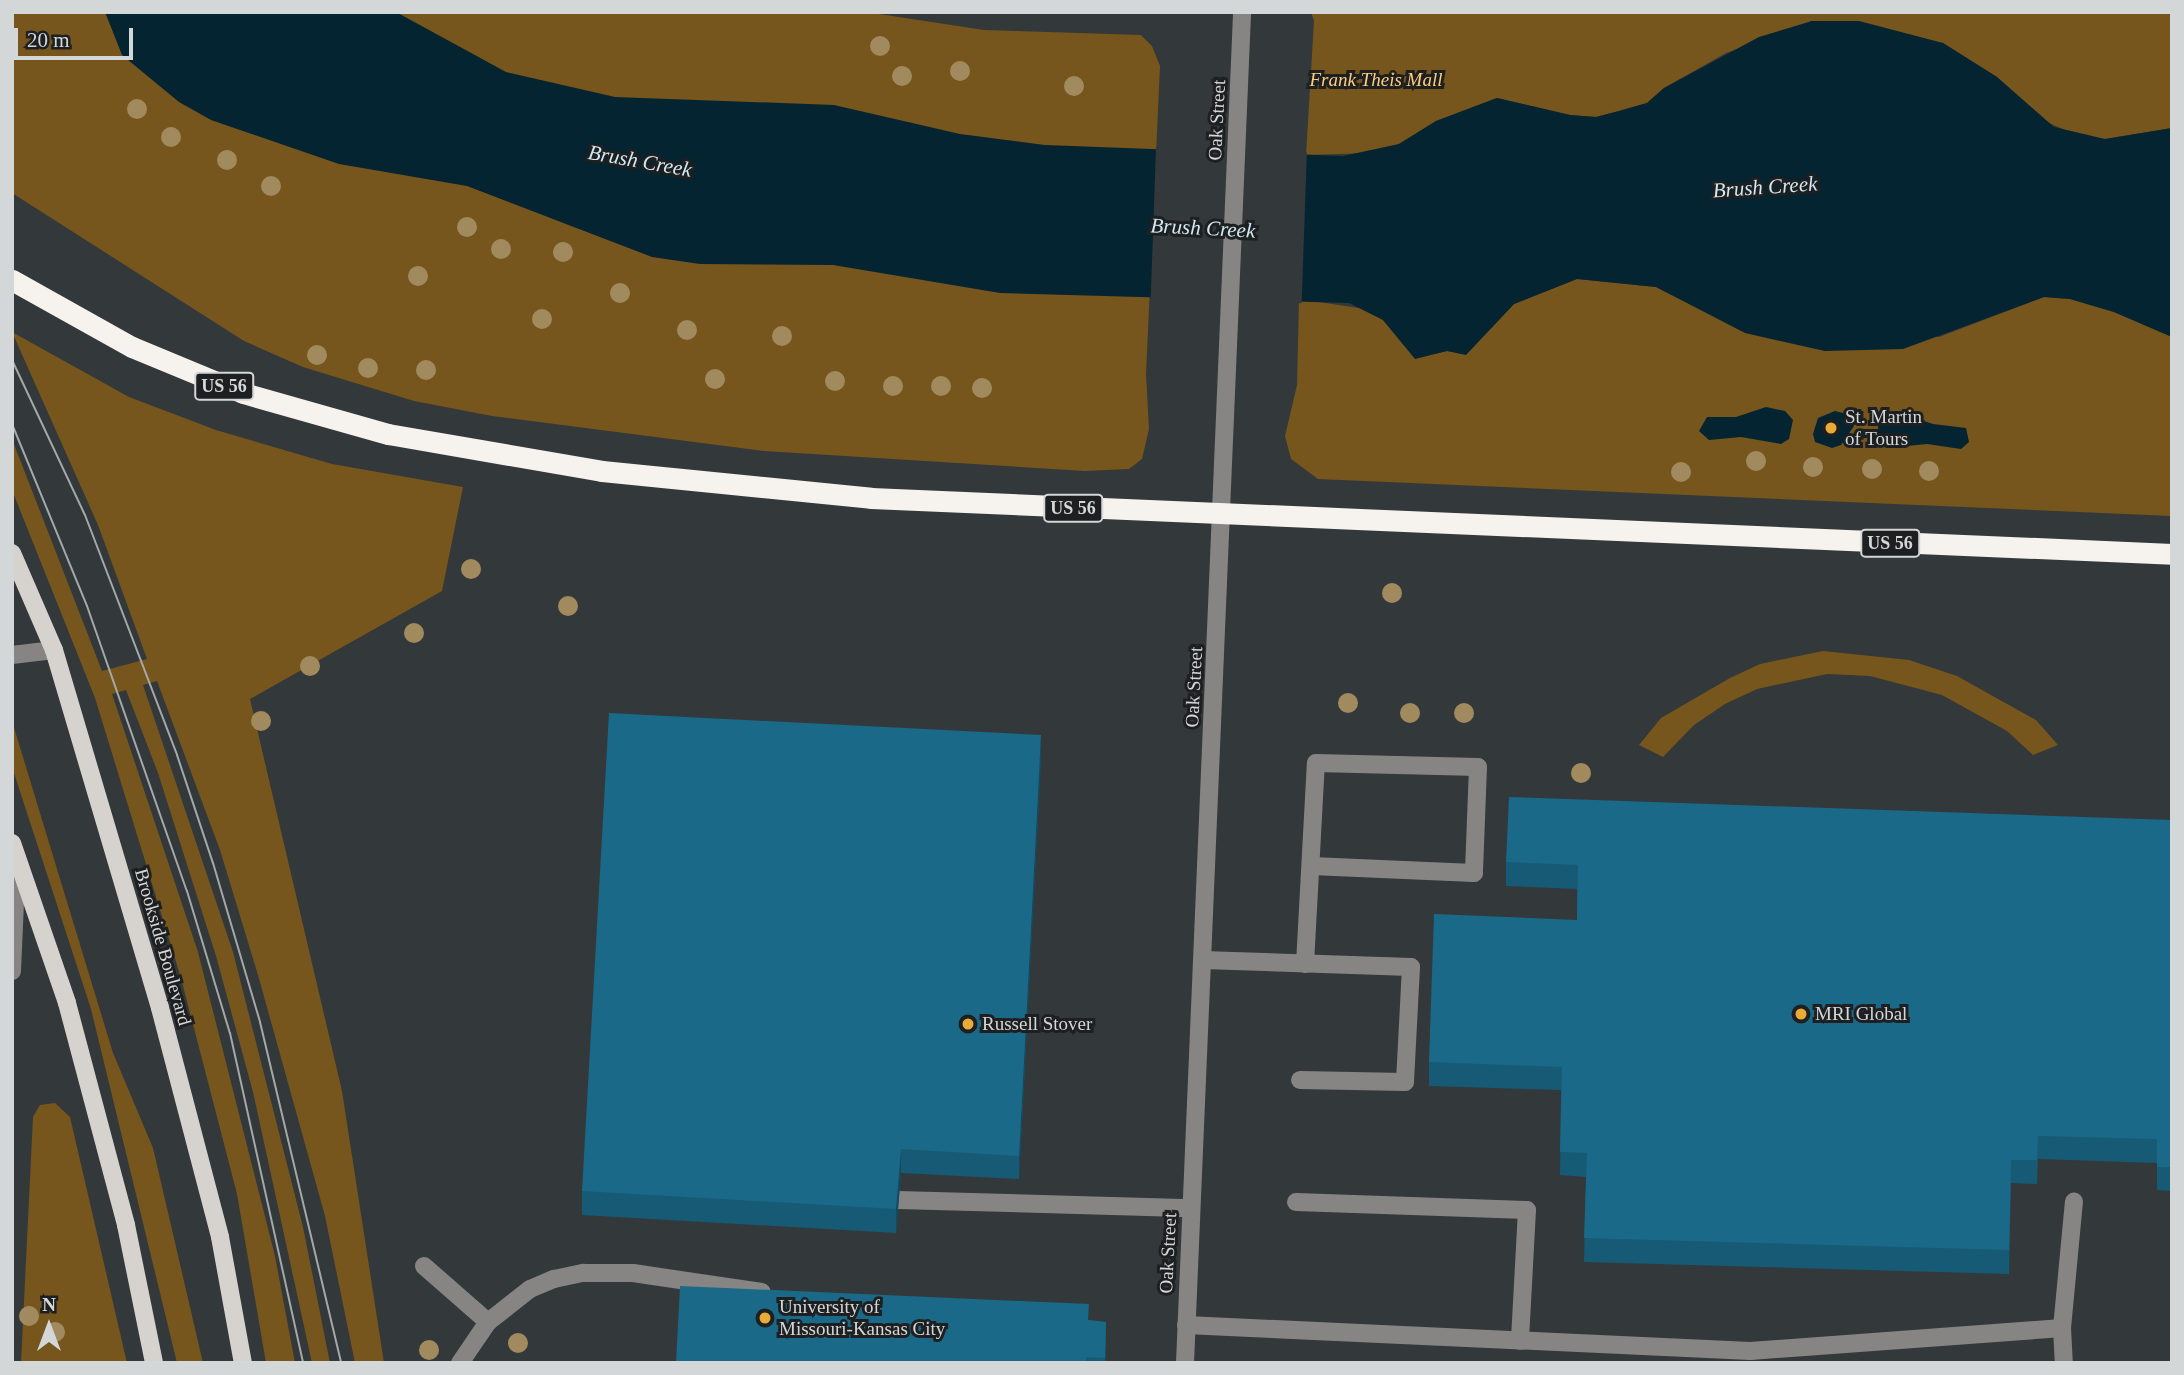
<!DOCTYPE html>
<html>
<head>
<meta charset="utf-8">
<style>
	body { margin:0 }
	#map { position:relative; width:2184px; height:1375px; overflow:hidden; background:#33383a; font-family:"Times New Roman",serif }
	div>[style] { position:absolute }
	.green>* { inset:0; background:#76561c }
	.water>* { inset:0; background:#042431 }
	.pier>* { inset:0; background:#33383a; transform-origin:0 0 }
	.minor>* { height:18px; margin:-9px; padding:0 9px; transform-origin:9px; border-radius:9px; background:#878583 }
	.major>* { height:18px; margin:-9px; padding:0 9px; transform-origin:9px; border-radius:9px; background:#d6d3cf }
	.highway>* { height:21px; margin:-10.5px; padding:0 10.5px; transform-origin:10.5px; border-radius:10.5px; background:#f6f2ed }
	.tram>* { height:2px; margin:-1px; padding:0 1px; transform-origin:1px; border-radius:1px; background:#a4a8a9 }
	.trees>* { width:20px; height:20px; margin:-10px; border-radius:50%; background:#a28a5f }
	.wall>* { inset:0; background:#175a75 }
	.shaded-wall>* { inset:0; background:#134a5f }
	.building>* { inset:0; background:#1b6988 }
	.dots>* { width:19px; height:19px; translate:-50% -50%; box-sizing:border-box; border:4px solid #1d1f20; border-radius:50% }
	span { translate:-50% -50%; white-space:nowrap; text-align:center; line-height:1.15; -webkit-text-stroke:6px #1d1f20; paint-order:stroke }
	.shield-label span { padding:2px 5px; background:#1d1f20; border:2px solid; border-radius:5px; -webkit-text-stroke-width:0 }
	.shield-label { font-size:18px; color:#d4d7d8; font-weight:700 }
	.park-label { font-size:19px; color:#fdcd7e; font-style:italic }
	.street-label { font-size:19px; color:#d4d7d8 }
	.poi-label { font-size:19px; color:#d4d7d8 }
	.left { translate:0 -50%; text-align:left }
	.water-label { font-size:21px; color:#d2e8f3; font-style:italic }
	.frame { position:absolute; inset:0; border:14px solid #d4d7d8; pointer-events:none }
	.north { position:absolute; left:14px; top:1291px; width:70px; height:70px; -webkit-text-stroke:5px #1d1f20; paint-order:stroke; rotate:0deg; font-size:19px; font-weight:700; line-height:28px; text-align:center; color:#d4d7d8 }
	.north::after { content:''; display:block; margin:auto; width:24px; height:32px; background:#d4d7d8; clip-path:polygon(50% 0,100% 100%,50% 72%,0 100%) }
	.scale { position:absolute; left:14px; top:28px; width:119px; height:32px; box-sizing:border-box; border:4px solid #d4d7d8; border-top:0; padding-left:9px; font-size:21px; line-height:24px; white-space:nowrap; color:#d4d7d8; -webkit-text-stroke:5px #1d1f20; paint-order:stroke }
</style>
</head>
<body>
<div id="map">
	<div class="green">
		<i style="clip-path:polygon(12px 12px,866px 12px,984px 30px,1141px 35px,1152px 46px,1160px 66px,1146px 374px,1149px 429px,1142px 459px,1129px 469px,1085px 471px,764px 451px,492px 416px,414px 401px,303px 367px,244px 341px,12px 193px)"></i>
		<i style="clip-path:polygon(1311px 12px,2172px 12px,2172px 128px,2105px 139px,2079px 136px,2040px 119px,1997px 77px,1943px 43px,1812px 21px,1726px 53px,1664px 88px,1647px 103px,1619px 111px,1596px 117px,1570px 115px,1497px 98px,1436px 121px,1399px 144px,1371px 153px,1306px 155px,1314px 21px)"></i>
		<i style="clip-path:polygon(1577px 279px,1656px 287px,1698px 308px,1939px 337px,2044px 297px,2070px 299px,2114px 312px,2172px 337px,2172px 516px,1318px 479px,1291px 459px,1285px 436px,1297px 385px,1299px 299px,1365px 309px,1383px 320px,1415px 358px,1447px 351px,1466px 354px,1514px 304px)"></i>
		<i style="clip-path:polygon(12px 332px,129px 397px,216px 430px,332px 464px,463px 487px,442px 591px,250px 699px,342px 1091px,384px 1363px,355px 1363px,325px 1216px,258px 975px,220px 850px,157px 681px,143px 685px,233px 952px,303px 1227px,330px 1363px,312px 1363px,253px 1092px,216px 956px,158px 773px,126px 690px,112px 694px,198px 952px,275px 1256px,295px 1363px,266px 1363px,237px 1194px,181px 978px,95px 698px,12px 490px,12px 439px,102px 671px,147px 659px,98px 525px)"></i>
		<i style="clip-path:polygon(1823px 651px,1909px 660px,1957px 676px,2036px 720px,2058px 745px,2033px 755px,2007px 731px,1942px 695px,1870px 676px,1827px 674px,1757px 689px,1725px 704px,1694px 725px,1663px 757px,1639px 745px,1661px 718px,1730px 678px,1760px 664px)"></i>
		<i style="clip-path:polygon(12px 721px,113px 1053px,153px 1148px,203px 1363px,177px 1363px,91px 1009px,12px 767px)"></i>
		<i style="clip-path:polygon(55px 1103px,70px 1117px,127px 1363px,21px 1363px,33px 1117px,40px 1105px)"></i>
	</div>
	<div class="water">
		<i style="clip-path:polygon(105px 12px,396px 12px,506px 72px,615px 97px,834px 105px,960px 134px,1045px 145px,1343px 156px,1399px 144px,1436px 121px,1497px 98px,1570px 115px,1596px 117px,1619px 111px,1647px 103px,1664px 88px,1759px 37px,1812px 21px,1859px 21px,1943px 43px,1997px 77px,2054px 127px,2105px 139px,2172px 128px,2172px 337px,2114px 312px,2070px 299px,2044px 297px,1903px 349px,1825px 351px,1745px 333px,1656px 287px,1577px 279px,1514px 304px,1466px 355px,1447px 351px,1415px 359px,1383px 320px,1349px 303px,1000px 293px,833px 265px,700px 264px,652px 257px,467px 186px,339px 164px,211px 120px,179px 102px,122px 55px)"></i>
		<i style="clip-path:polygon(1766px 407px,1785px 411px,1793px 420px,1789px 439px,1781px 444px,1741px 437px,1709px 440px,1699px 431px,1707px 417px,1736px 417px)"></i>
		<i style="clip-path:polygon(1835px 411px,1851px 415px,1854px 426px,1841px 445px,1832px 448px,1815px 442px,1813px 434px,1818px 418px)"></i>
		<i style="clip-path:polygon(1896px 412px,1933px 424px,1966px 428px,1969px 442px,1961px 449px,1927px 444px,1886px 448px,1879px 441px,1878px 425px)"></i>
	</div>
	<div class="pier">
		<i style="left:1156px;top:147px;width:151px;height:151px;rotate:2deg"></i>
	</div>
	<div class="minor">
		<i style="left:12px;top:655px;width:42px;rotate:-6.8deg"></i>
		<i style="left:1203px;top:960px;width:208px;rotate:1.9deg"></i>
		<i style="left:1411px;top:967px;width:115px;rotate:93deg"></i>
		<i style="left:1405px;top:1082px;width:105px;rotate:-178.9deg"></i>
		<i style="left:1305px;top:964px;width:201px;rotate:-86.9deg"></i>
		<i style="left:1316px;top:763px;width:162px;rotate:1.4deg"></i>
		<i style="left:1478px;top:767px;width:106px;rotate:92.2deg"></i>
		<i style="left:1474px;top:873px;width:163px;rotate:-177.5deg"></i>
		<i style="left:12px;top:971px;width:113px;rotate:-87.5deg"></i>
		<i style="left:898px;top:1200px;width:293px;rotate:1.6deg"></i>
		<i style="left:1296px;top:1202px;width:231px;rotate:2deg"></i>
		<i style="left:1527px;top:1210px;width:131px;rotate:93.1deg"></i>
		<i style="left:424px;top:1266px;width:85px;rotate:41.2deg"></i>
		<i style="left:1186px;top:1325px;width:565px;rotate:2.64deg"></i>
		<i style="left:1750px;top:1351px;width:313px;rotate:-4.2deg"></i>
		<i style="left:2062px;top:1328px;width:127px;rotate:-84.6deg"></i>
		<i style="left:2062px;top:1328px;width:35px;rotate:87deg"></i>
		<i style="left:460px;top:1363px;width:50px;rotate:-55.7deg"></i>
		<i style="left:488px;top:1322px;width:53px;rotate:-38.2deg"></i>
		<i style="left:530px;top:1289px;width:26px;rotate:-23deg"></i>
		<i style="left:554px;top:1279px;width:30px;rotate:-12deg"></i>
		<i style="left:583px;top:1273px;width:50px"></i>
		<i style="left:633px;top:1273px;width:130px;rotate:8.4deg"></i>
		<i style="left:1185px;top:1363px;width:1352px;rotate:-87.58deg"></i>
	</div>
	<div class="major">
		<i style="left:12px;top:553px;width:106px;rotate:66.6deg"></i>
		<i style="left:54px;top:650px;width:373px;rotate:73.5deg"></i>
		<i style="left:160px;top:1008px;width:237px;rotate:75.3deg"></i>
		<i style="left:220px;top:1237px;width:128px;rotate:79.7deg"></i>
		<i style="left:12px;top:843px;width:169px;rotate:71deg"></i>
		<i style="left:67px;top:1003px;width:230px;rotate:75.1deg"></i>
		<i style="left:126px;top:1225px;width:141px;rotate:78.5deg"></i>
	</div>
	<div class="highway">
		<i style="left:12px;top:280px;width:137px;rotate:29.2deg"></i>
		<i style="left:132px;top:347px;width:120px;rotate:22.5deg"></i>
		<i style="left:243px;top:393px;width:151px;rotate:15.8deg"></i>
		<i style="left:388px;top:434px;width:217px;rotate:9.8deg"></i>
		<i style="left:602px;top:471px;width:270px;rotate:5.7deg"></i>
		<i style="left:871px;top:498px;width:1302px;rotate:2.46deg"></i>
	</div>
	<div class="tram">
		<i style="left:12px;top:360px;width:171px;rotate:64.8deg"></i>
		<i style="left:85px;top:515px;width:257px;rotate:69deg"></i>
		<i style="left:177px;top:755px;width:114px;rotate:71.6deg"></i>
		<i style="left:213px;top:863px;width:166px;rotate:73.5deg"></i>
		<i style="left:260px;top:1022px;width:350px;rotate:76.6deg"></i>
		<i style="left:12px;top:424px;width:197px;rotate:67.6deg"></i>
		<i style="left:87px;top:606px;width:302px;rotate:70.7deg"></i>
		<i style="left:187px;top:891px;width:148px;rotate:73.2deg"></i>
		<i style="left:230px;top:1033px;width:338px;rotate:77.5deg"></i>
	</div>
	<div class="trees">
		<i style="left:880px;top:46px"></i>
		<i style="left:960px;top:71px"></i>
		<i style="left:902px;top:76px"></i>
		<i style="left:1074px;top:86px"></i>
		<i style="left:137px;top:109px"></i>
		<i style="left:171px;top:137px"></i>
		<i style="left:227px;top:160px"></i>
		<i style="left:271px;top:186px"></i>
		<i style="left:467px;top:227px"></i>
		<i style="left:501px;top:249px"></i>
		<i style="left:563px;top:252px"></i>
		<i style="left:418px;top:276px"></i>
		<i style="left:620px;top:293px"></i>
		<i style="left:542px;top:319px"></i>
		<i style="left:687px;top:330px"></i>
		<i style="left:782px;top:336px"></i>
		<i style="left:317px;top:355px"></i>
		<i style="left:368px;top:368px"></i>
		<i style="left:426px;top:370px"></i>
		<i style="left:715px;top:379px"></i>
		<i style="left:835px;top:381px"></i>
		<i style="left:893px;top:386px"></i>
		<i style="left:941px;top:386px"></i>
		<i style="left:982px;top:388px"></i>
		<i style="left:1756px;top:461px"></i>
		<i style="left:1813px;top:467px"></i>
		<i style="left:1872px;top:469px"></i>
		<i style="left:1929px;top:471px"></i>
		<i style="left:1681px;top:472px"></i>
		<i style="left:471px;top:569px"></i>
		<i style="left:1392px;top:593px"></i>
		<i style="left:568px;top:606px"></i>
		<i style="left:414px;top:633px"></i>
		<i style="left:310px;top:666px"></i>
		<i style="left:1348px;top:703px"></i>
		<i style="left:1410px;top:713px"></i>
		<i style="left:1464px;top:713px"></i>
		<i style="left:261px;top:721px"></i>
		<i style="left:1581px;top:773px"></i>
		<i style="left:29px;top:1316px"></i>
		<i style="left:55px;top:1332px"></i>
		<i style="left:518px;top:1343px"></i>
		<i style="left:429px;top:1350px"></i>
	</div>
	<div class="wall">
		<i style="clip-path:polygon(1041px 759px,1019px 1179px,901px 1173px,896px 1233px,582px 1215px,582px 1191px)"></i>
		<i style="clip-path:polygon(2172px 820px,2172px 1191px,2157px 1190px,2157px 1163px,2038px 1159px,2037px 1184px,2011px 1183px,2009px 1274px,1584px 1262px,1586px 1177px,1560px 1175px,1561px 1090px,1429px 1086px,1429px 1062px,1577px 920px,1577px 889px,1506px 886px,1506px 862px)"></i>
		<i style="clip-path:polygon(1089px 1320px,1106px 1322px,1106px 1363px,676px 1363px)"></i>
	</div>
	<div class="shaded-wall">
		<i style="clip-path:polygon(1041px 735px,1041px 759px,1019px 1179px,1019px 1156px)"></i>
		<i style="clip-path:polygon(901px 1149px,901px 1173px,896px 1233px,896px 1209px)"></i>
		<i style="clip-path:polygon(1106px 1322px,1106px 1363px,1105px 1363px)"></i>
	</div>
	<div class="building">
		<i style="clip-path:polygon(609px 713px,1041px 735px,1019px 1156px,901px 1149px,896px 1209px,582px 1191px)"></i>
		<i style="clip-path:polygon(1509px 797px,2172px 820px,2172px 1167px,2157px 1167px,2157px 1139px,2038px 1136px,2037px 1160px,2011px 1160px,2009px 1250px,1584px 1238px,1587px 1153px,1560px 1152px,1562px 1067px,1429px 1062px,1434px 914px,1577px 920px,1578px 865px,1506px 862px)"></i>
		<i style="clip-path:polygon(680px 1286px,1089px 1304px,1088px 1320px,1106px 1322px,1105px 1358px,1086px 1357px,1086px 1363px,676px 1363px)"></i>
	</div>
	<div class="dots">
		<i style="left:1831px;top:428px;background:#e9ab37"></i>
		<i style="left:1801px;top:1014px;background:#e9ab37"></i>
		<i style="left:968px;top:1024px;background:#e9ab37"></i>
		<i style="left:765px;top:1318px;background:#e9ab37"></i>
	</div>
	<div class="shield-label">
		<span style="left:224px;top:386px">US 56</span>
		<span style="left:1073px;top:508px">US 56</span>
		<span style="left:1890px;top:543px">US 56</span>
	</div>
	<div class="park-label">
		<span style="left:1376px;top:80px">Frank Theis Mall</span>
	</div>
	<div class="street-label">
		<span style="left:1217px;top:120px;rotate:-87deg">Oak Street</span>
		<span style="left:1194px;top:687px;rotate:-87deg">Oak Street</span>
		<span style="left:163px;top:947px;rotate:74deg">Brookside Boulevard</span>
		<span style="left:1168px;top:1253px;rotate:-87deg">Oak Street</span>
	</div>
	<div class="poi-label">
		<span class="left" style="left:1845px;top:428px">St. Martin<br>of Tours</span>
		<span class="left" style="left:1815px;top:1014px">MRI Global</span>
		<span class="left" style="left:982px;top:1024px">Russell Stover</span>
		<span class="left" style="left:779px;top:1318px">University of<br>Missouri-Kansas City</span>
	</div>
	<div class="water-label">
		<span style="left:640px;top:161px;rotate:10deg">Brush Creek</span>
		<span style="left:1765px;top:187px;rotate:-4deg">Brush Creek</span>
		<span style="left:1203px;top:228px;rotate:3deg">Brush Creek</span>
	</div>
	<div class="frame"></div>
	<div class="north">N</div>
	<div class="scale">20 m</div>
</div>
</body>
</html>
